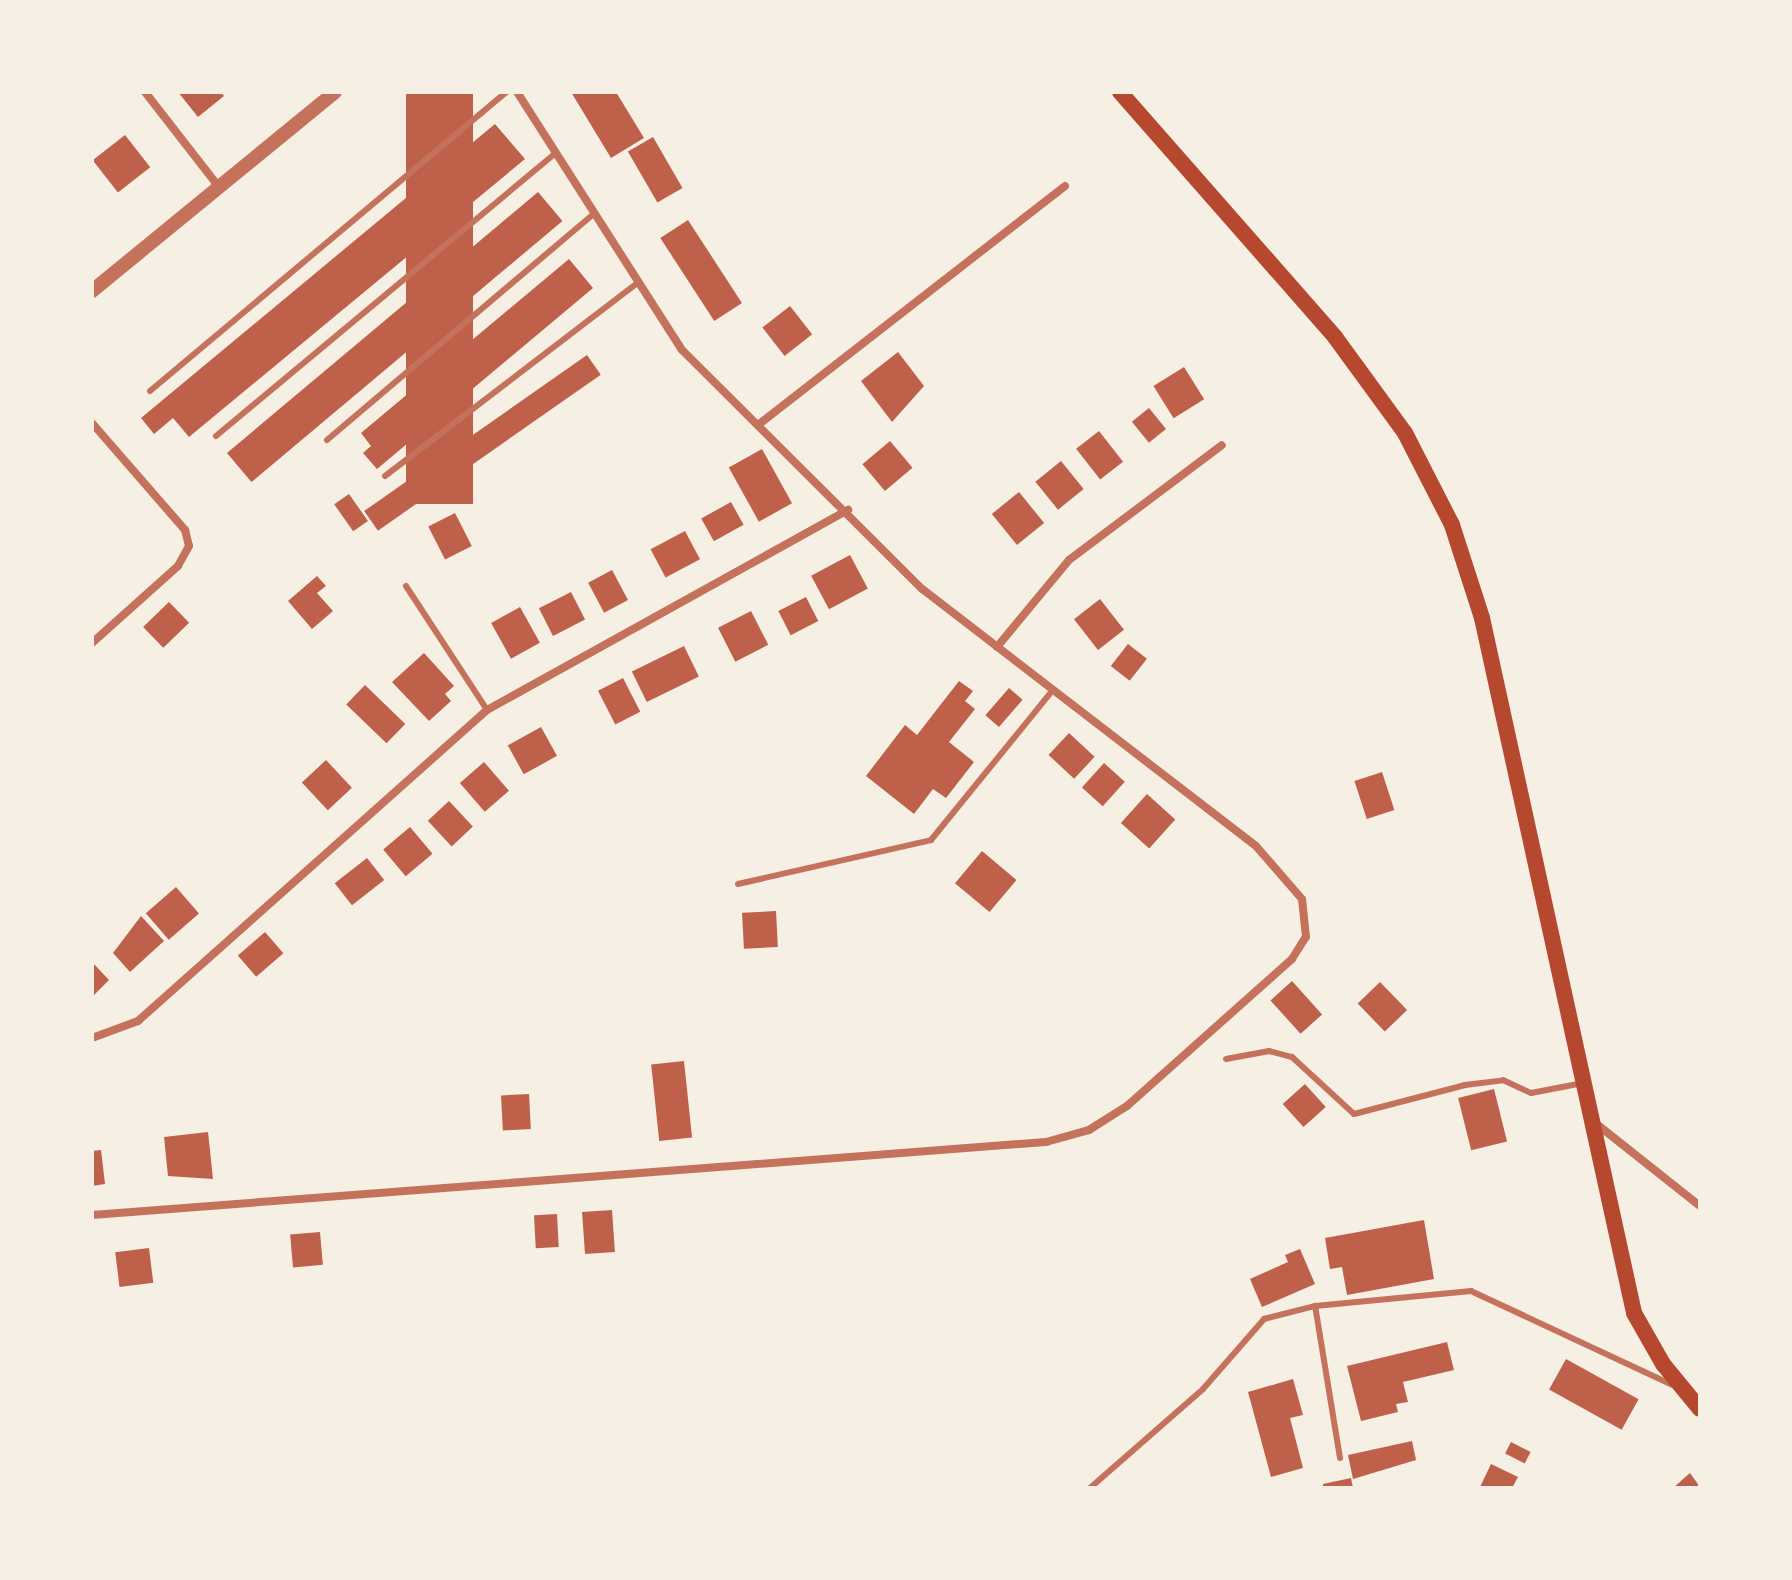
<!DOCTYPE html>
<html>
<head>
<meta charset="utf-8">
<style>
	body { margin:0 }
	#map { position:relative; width:1792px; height:1580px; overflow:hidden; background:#f6efe4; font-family:"IBM Plex Sans",sans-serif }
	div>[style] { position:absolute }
	.building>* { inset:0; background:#bf614a; transform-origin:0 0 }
	.service>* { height:6px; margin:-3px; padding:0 3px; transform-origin:3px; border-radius:3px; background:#c5725c }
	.minor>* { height:8px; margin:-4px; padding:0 4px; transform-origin:4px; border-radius:4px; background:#c5725c }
	.tertiary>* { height:14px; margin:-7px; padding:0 7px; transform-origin:7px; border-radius:7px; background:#c5725c }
	.secondary>* { height:16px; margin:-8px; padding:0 8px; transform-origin:8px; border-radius:8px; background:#b5482f }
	span { translate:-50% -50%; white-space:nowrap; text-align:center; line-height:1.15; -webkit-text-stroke:6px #f6efe4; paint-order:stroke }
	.frame { position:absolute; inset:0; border:94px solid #f6efe4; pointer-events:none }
</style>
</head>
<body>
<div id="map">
	<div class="building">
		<i style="clip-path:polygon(178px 92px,221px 92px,224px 96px,198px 117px)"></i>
		<i style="left:406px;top:92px;width:67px;height:412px"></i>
		<i style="clip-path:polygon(571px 92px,616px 92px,644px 138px,611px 158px)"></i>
		<i style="clip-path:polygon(495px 124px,525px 159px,189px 437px,173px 418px,154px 434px,141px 418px)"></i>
		<i style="left:125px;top:135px;width:41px;height:41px;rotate:52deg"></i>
		<i style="left:653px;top:137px;width:59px;height:29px;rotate:60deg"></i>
		<i style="left:538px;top:192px;width:38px;height:406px;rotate:50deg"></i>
		<i style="left:688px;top:220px;width:99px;height:33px;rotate:57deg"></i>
		<i style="clip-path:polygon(569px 259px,593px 288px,377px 469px,363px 453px,371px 446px,361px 433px)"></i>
		<i style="left:790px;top:306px;width:36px;height:35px;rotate:52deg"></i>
		<i style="clip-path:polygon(898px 352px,924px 386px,892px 422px,861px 381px)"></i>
		<i style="left:587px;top:355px;width:24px;height:272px;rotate:55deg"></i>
		<i style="left:1184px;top:367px;width:38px;height:36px;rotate:58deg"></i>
		<i style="left:1149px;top:408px;width:27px;height:22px;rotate:51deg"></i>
		<i style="left:1099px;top:431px;width:39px;height:29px;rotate:52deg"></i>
		<i style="left:890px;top:441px;width:35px;height:36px;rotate:50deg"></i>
		<i style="left:762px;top:449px;width:62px;height:38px;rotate:61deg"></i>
		<i style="left:1061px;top:461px;width:36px;height:33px;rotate:51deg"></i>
		<i style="left:1019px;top:492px;width:40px;height:35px;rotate:51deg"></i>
		<i style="left:349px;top:494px;width:33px;height:18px;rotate:55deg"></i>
		<i style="left:731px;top:502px;width:26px;height:34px;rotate:61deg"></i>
		<i style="left:455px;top:513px;width:37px;height:30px;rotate:63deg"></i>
		<i style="left:685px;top:531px;width:32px;height:39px;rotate:62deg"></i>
		<i style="left:850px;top:555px;width:38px;height:44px;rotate:62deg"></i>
		<i style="left:612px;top:570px;width:34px;height:27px;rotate:62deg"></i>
		<i style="clip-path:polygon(317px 576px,326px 586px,317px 593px,333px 611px,312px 629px,288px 601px)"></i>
		<i style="left:571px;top:592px;width:31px;height:36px;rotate:63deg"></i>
		<i style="left:806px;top:597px;width:27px;height:31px;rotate:63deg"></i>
		<i style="left:1100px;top:599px;width:39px;height:33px;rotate:52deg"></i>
		<i style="left:169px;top:602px;width:29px;height:36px;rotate:46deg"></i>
		<i style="left:520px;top:607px;width:41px;height:33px;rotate:61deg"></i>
		<i style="left:751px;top:611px;width:38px;height:37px;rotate:63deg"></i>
		<i style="left:1128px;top:644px;width:24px;height:28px;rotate:38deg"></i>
		<i style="left:684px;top:646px;width:34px;height:58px;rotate:64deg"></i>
		<i style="clip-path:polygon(424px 653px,454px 686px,445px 694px,451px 701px,429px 721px,392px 682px)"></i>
		<i style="left:623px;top:678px;width:38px;height:28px;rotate:63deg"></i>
		<i style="clip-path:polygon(959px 681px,973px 691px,965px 701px,975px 709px,949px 742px,974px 762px,946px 798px,933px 789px,914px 814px,866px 776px,905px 725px,917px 735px)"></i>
		<i style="left:365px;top:685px;width:56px;height:27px;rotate:44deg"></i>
		<i style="left:1009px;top:688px;width:18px;height:36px;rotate:41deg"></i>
		<i style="left:541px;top:727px;width:33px;height:38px;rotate:61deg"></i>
		<i style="left:1069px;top:733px;width:35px;height:30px;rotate:43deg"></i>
		<i style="left:326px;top:760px;width:38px;height:33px;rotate:47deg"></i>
		<i style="left:484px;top:762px;width:38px;height:32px;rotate:49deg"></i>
		<i style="left:1104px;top:763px;width:28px;height:33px;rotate:42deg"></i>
		<i style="left:1382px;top:772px;width:40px;height:29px;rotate:72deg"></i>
		<i style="left:1147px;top:794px;width:38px;height:39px;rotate:42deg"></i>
		<i style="left:449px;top:801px;width:35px;height:29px;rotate:47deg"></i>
		<i style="left:410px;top:827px;width:35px;height:35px;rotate:50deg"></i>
		<i style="left:982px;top:851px;width:45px;height:42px;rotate:40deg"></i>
		<i style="left:367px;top:858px;width:28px;height:41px;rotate:52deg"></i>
		<i style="left:176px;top:887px;width:35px;height:40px;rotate:49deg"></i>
		<i style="left:776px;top:911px;width:36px;height:34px;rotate:87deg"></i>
		<i style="clip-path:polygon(141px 916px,164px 941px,130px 972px,113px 953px)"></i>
		<i style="left:265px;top:932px;width:28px;height:36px;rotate:49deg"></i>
		<i style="clip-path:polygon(92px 962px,109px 980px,92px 997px)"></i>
		<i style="left:1292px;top:981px;width:45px;height:29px;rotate:48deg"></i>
		<i style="left:1380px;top:982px;width:39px;height:31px;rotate:46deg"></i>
		<i style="left:684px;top:1061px;width:77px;height:33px;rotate:84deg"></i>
		<i style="left:1305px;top:1084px;width:31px;height:30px;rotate:48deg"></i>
		<i style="left:1494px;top:1089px;width:54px;height:37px;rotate:76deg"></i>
		<i style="left:529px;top:1094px;width:35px;height:28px;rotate:87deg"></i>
		<i style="clip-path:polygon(208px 1132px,213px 1179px,168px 1176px,164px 1137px)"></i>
		<i style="clip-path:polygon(101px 1150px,105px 1184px,92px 1186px,92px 1151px)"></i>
		<i style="left:612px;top:1210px;width:42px;height:30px;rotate:86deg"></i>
		<i style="left:557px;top:1214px;width:33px;height:23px;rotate:87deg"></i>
		<i style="clip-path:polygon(1424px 1220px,1434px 1279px,1347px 1295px,1342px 1267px,1330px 1269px,1325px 1238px)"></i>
		<i style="left:320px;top:1232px;width:33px;height:30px;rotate:85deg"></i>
		<i style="left:149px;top:1248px;width:35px;height:34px;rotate:83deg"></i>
		<i style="clip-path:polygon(1300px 1249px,1315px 1284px,1262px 1307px,1250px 1279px,1288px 1262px,1285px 1255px)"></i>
		<i style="clip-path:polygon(1447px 1342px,1454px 1370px,1403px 1382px,1408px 1402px,1396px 1404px,1398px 1412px,1361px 1421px,1347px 1366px)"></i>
		<i style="left:1566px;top:1359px;width:83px;height:35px;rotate:29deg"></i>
		<i style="clip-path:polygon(1293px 1379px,1303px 1415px,1290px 1418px,1303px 1468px,1271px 1477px,1248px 1392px)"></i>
		<i style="clip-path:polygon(1412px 1441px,1416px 1460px,1353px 1479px,1348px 1455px)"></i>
		<i style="left:1511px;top:1442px;width:22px;height:13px;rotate:27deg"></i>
		<i style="clip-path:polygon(1491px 1464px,1518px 1477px,1512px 1488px,1480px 1487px)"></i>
		<i style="clip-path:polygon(1690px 1473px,1700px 1487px,1673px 1488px)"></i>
		<i style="clip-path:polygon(1351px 1478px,1353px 1488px,1323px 1488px,1323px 1484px)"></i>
	</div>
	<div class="service">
		<i style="left:150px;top:391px;width:465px;rotate:-40deg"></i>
		<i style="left:216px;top:436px;width:439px;rotate:-39.8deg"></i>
		<i style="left:327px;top:440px;width:346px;rotate:-40.3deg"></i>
		<i style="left:385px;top:476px;width:317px;rotate:-37.4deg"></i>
		<i style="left:406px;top:586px;width:148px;rotate:56.8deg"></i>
		<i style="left:738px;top:884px;width:198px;rotate:-12.8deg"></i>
		<i style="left:931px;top:840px;width:193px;rotate:-50.9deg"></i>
		<i style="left:1226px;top:1059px;width:44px;rotate:-10.5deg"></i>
		<i style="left:1269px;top:1051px;width:24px;rotate:15deg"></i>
		<i style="left:1292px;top:1057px;width:84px;rotate:42.6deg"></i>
		<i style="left:1354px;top:1114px;width:115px;rotate:-14.6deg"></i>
		<i style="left:1465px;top:1085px;width:38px;rotate:-7deg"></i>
		<i style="left:1503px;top:1080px;width:31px;rotate:25deg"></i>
		<i style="left:1531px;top:1093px;width:53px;rotate:-10.9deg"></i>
		<i style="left:1340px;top:1458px;width:154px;rotate:-99.3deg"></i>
		<i style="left:1315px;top:1306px;width:157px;rotate:-5.5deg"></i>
		<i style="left:1471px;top:1291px;width:223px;rotate:25deg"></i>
		<i style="left:1090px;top:1488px;width:150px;rotate:-41.2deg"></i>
		<i style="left:1203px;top:1389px;width:93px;rotate:-48.9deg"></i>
		<i style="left:1264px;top:1319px;width:53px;rotate:-14.3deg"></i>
	</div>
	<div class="minor">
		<i style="left:145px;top:92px;width:120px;rotate:52.1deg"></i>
		<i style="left:92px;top:423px;width:142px;rotate:49deg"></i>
		<i style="left:185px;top:530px;width:16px;rotate:76deg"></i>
		<i style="left:189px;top:546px;width:23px;rotate:119deg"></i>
		<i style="left:178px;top:566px;width:115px;rotate:138.2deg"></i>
		<i style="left:758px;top:425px;width:389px;rotate:-37.9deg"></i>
		<i style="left:997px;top:647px;width:113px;rotate:-50.4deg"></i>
		<i style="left:1069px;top:560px;width:191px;rotate:-36.9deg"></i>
		<i style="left:92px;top:1038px;width:49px;rotate:-20.3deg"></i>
		<i style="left:138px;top:1021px;width:467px;rotate:-41.7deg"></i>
		<i style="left:487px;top:710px;width:413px;rotate:-29deg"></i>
		<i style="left:1594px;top:1122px;width:135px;rotate:38.4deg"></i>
		<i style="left:92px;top:1215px;width:957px;rotate:-4.38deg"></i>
		<i style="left:1046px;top:1142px;width:45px;rotate:-15.6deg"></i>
		<i style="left:1089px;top:1130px;width:45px;rotate:-32.3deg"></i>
		<i style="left:1127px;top:1106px;width:221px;rotate:-41.7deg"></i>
		<i style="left:1292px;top:959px;width:26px;rotate:-58deg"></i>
		<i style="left:1306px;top:937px;width:38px;rotate:-96deg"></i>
		<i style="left:1302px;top:899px;width:70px;rotate:-131deg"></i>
		<i style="left:1256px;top:846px;width:421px;rotate:-142.4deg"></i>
		<i style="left:922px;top:589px;width:339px;rotate:-135.1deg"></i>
		<i style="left:682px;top:350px;width:306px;rotate:-122.6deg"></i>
	</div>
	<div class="tertiary">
		<i style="left:92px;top:291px;width:314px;rotate:-39.3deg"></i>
	</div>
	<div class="secondary">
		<i style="left:1120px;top:92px;width:326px;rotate:48.7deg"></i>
		<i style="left:1335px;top:337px;width:119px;rotate:53.9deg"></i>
		<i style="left:1405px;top:433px;width:103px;rotate:62.9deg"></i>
		<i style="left:1452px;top:525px;width:98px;rotate:72.1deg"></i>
		<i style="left:1482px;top:618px;width:711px;rotate:77.66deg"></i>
		<i style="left:1634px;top:1313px;width:59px;rotate:60.4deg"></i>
		<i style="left:1663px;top:1364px;width:58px;rotate:50.6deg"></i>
	</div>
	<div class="frame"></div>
</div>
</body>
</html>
